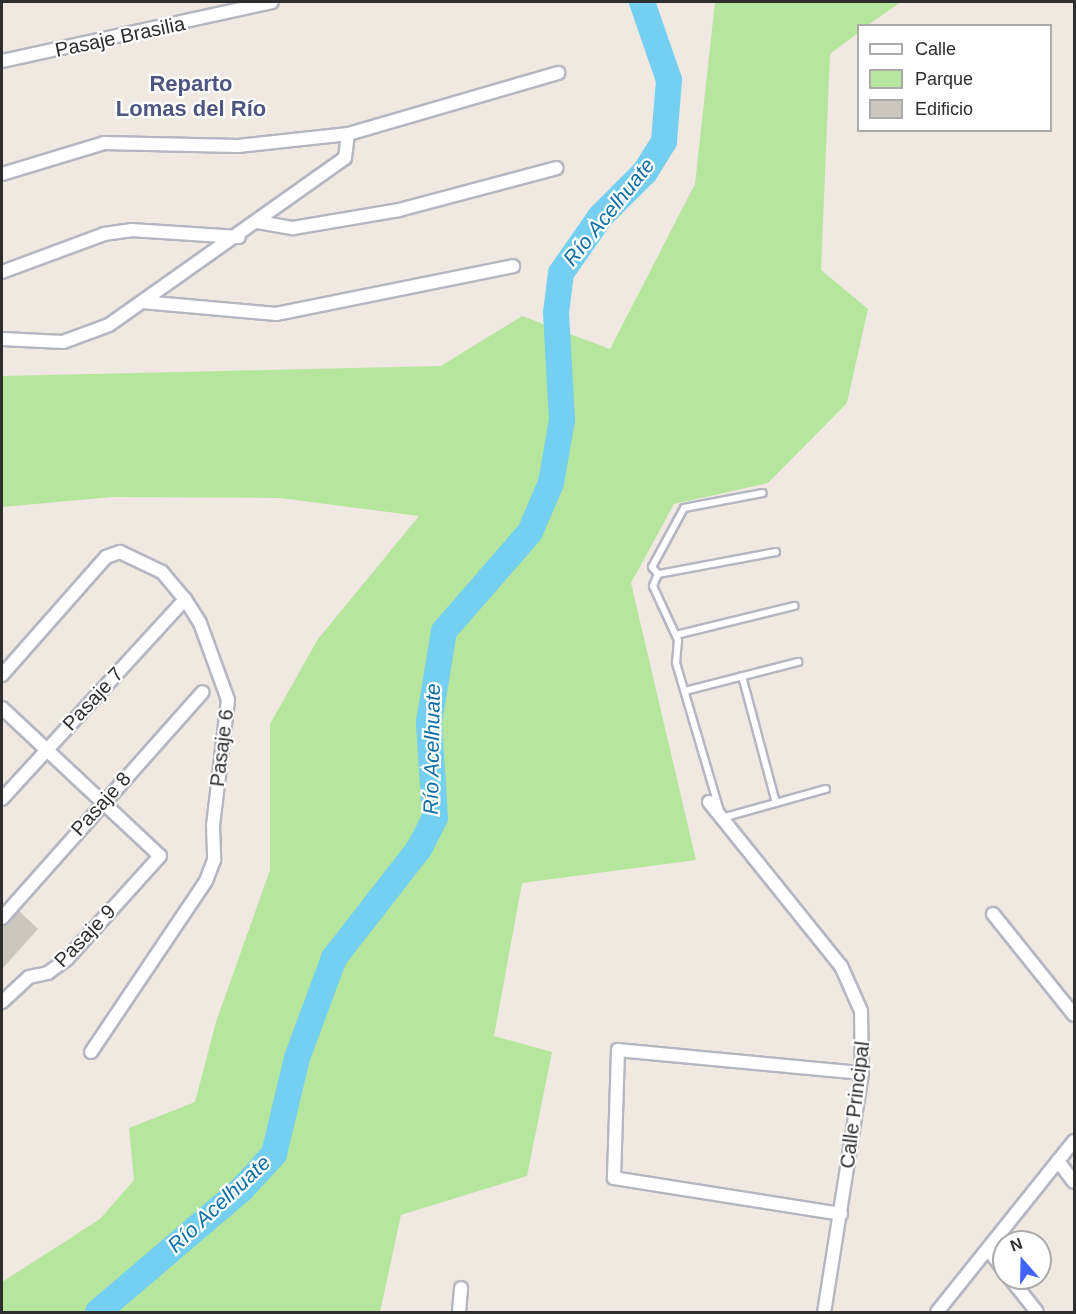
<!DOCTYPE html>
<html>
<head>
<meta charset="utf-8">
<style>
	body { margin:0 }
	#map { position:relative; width:1076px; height:1314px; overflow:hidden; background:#efe9e1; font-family:Helvetica,sans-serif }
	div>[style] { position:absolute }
	.green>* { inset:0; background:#b6e59e }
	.river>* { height:26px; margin:-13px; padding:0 13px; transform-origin:13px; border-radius:13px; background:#75cff0 }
	.building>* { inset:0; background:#cbc7bf }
	.roads { filter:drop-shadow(2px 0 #b4b7c1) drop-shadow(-2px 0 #b4b7c1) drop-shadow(0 2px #b4b7c1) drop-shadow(0 -2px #b4b7c1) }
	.lane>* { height:6px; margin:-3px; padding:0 3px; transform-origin:3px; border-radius:3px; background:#fff }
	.street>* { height:12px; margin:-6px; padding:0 6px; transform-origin:6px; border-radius:6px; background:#fff }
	span { translate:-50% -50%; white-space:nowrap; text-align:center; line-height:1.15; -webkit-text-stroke:4.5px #fff; paint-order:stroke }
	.street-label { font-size:20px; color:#2e2e2e }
	.water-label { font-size:21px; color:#0d6fa3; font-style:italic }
	.quarter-label { font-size:22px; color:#4d5680; font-weight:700 }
	.frame { position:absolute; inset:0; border:3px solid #2e2e2e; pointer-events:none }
	.legend { position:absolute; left:857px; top:24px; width:195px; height:108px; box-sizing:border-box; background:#fff; border:2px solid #ababab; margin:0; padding:8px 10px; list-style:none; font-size:18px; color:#2e2e2e }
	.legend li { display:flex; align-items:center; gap:12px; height:30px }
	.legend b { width:30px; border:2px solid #ababab }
	.north { position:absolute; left:992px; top:1230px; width:60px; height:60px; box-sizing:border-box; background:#fff; border:2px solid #ababab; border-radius:50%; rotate:340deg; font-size:16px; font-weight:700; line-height:24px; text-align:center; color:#2e2e2e }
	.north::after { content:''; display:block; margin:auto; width:21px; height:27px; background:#4264fb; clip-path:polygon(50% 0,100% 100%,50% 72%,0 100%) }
</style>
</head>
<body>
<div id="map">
	<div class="green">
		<i style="clip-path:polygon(715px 2px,901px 2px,868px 25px,858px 26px,858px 33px,830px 54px,821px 270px,868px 309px,847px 403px,768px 483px,674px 504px,631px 583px,696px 860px,522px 883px,494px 1036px,552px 1052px,527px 1176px,401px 1215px,380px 1312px,2px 1312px,2px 1282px,100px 1219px,134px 1180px,129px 1128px,195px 1102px,216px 1022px,270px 870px,270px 724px,318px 639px,419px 516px,280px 498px,112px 497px,2px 507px,2px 376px,441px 366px,522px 316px,610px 349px,695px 184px)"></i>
	</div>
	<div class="river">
		<i style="left:98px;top:1312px;width:188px;rotate:-40.5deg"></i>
		<i style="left:241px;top:1190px;width:49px;rotate:-47.5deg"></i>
		<i style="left:274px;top:1154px;width:99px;rotate:-76.5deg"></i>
		<i style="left:297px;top:1058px;width:107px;rotate:-69.7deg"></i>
		<i style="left:334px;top:958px;width:138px;rotate:-52.1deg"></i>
		<i style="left:419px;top:849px;width:35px;rotate:-63deg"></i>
		<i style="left:435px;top:818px;width:96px;rotate:-93.6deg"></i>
		<i style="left:429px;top:722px;width:92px;rotate:-80.6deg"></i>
		<i style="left:444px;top:631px;width:131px;rotate:-49deg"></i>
		<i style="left:530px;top:532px;width:53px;rotate:-66.8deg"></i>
		<i style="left:551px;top:483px;width:64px;rotate:-80.1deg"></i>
		<i style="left:562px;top:420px;width:107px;rotate:-93.2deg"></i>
		<i style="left:556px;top:313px;width:40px;rotate:-82.9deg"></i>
		<i style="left:561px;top:273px;width:68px;rotate:-55.1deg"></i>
		<i style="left:600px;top:217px;width:64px;rotate:-45deg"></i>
		<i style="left:645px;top:172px;width:36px;rotate:-58deg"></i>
		<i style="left:664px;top:141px;width:61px;rotate:-85.3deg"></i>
		<i style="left:669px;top:80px;width:83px;rotate:-109.1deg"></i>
	</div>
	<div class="building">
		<i style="clip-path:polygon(19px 911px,38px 929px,2px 969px,2px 927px)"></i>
	</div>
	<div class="roads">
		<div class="lane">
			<i style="left:776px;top:552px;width:120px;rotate:169.4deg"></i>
			<i style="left:658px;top:574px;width:13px;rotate:113deg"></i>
			<i style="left:653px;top:586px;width:60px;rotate:65.2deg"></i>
			<i style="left:678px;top:640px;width:23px;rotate:95deg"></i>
			<i style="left:676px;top:663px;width:162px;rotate:73.5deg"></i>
			<i style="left:722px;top:818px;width:108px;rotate:-15.6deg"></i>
			<i style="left:658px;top:574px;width:9px;rotate:-131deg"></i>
			<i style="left:652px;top:567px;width:67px;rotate:-61.5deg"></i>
			<i style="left:684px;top:508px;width:80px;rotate:-10.8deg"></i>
			<i style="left:676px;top:635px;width:122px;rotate:-13.8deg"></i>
			<i style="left:742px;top:676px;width:131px;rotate:75deg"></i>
			<i style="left:685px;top:691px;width:117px;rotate:-14.4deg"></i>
		</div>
		<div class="street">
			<i style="left:2px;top:61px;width:276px;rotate:-12.3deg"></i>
			<i style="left:2px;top:174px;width:107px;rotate:-16.9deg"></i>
			<i style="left:104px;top:143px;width:134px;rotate:1.3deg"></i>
			<i style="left:238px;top:146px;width:111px;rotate:-6.2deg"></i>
			<i style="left:348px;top:134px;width:219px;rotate:-16.2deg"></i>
			<i style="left:258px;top:222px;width:36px;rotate:10deg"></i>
			<i style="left:293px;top:228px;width:108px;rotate:-9.6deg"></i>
			<i style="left:399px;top:210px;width:163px;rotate:-14.9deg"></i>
			<i style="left:2px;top:272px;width:109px;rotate:-20.4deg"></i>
			<i style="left:104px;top:234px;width:27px;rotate:-8deg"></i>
			<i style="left:131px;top:230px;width:108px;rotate:3.7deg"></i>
			<i style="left:142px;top:302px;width:135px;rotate:5.1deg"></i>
			<i style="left:276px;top:314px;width:242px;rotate:-11.4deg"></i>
			<i style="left:2px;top:339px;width:61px;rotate:2.8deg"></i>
			<i style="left:63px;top:342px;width:49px;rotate:-20.3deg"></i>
			<i style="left:109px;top:325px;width:289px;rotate:-35.3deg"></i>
			<i style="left:345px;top:158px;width:24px;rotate:-83deg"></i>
			<i style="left:2px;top:675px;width:157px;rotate:-48.6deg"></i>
			<i style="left:106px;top:557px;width:15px;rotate:-20deg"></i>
			<i style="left:120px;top:552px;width:47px;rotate:25.5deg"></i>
			<i style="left:162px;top:572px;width:35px;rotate:50deg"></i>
			<i style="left:185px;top:599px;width:28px;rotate:58deg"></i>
			<i style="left:200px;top:623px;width:82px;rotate:70deg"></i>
			<i style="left:228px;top:700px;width:126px;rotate:96.8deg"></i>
			<i style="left:213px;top:825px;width:35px;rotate:88deg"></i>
			<i style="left:214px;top:860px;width:22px;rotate:111deg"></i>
			<i style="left:206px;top:881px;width:206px;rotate:123.9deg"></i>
			<i style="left:2px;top:708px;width:216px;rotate:43.1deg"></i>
			<i style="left:160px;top:856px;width:139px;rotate:132.1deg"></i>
			<i style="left:67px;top:959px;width:24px;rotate:144deg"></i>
			<i style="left:48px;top:973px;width:19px;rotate:168deg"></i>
			<i style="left:29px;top:977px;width:37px;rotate:137deg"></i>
			<i style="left:2px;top:799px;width:271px;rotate:-47.5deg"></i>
			<i style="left:709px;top:802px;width:211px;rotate:51.2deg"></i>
			<i style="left:841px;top:966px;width:49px;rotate:66deg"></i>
			<i style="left:861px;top:1011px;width:62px;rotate:89.1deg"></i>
			<i style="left:862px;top:1073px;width:242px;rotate:99deg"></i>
			<i style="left:993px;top:914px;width:129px;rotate:51.3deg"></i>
			<i style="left:2px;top:918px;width:302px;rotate:-48.4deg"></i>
			<i style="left:1058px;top:1161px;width:26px;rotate:53deg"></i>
			<i style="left:841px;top:1214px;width:230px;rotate:-171deg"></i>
			<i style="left:614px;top:1178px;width:128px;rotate:-88.2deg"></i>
			<i style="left:618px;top:1050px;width:245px;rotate:5.4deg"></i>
			<i style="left:988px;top:1249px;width:26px;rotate:53deg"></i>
			<i style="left:1010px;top:1278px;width:43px;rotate:51.5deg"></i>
			<i style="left:459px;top:1312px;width:24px;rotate:-85deg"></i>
			<i style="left:937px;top:1312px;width:219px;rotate:-51.3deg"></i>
		</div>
	</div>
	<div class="street-label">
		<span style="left:120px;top:37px;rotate:-12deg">Pasaje Brasilia</span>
		<span style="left:93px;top:699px;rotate:-47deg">Pasaje 7</span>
		<span style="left:222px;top:748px;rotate:-83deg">Pasaje 6</span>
		<span style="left:101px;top:804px;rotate:-48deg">Pasaje 8</span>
		<span style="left:85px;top:936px;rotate:-46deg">Pasaje 9</span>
		<span style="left:855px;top:1105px;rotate:-83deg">Calle Principal</span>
	</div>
	<div class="water-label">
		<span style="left:609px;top:212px;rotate:-51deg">Río Acelhuate</span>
		<span style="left:432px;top:749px;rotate:-89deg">Río Acelhuate</span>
		<span style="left:219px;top:1204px;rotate:-43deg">Río Acelhuate</span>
	</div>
	<div class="quarter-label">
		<span style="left:191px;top:96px">Reparto<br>Lomas del Río</span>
	</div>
	<div class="frame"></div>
	<ul class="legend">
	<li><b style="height:8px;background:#fff"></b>Calle</li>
	<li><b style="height:16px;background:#b6e59e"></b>Parque</li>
	<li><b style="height:16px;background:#cbc7bf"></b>Edificio</li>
	</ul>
	<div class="north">N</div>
</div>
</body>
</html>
